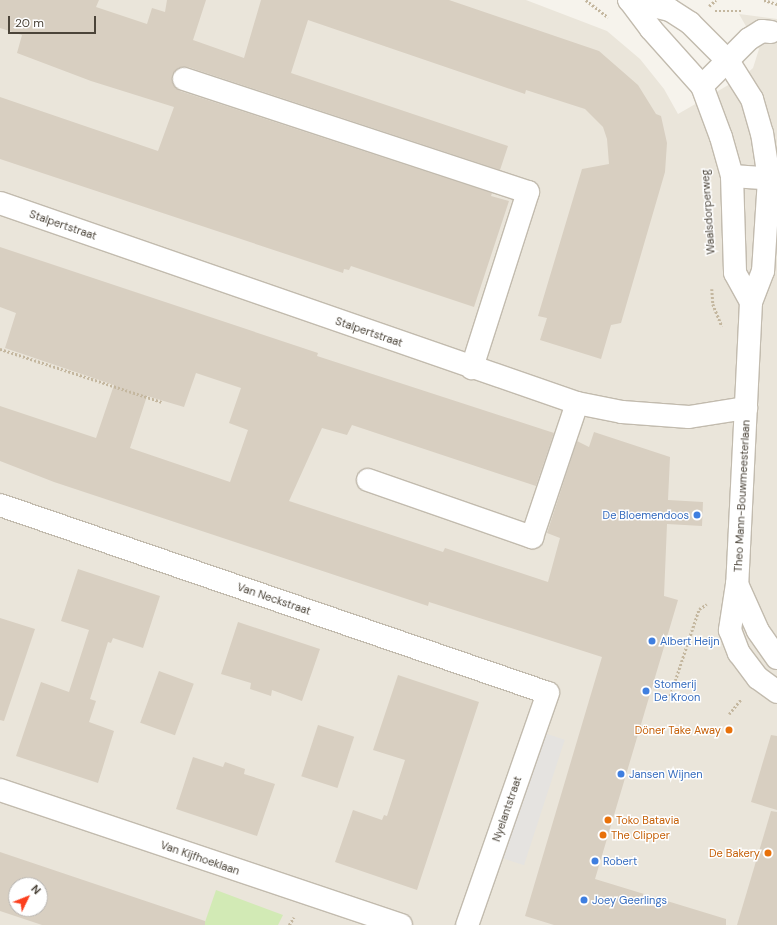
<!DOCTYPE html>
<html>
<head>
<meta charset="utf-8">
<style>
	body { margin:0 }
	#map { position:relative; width:777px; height:925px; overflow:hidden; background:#f6f3ec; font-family:"DM Sans",sans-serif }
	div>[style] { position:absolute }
	.residential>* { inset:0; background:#eae5da }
	.green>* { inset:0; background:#d2eab5 }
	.parking>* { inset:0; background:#e5e3e0; transform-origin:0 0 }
	.building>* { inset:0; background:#d8cfc1; transform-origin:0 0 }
	.path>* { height:2.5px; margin-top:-1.25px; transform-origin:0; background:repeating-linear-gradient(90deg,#c4b79f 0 2px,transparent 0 4px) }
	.roads { filter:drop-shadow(1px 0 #c2bbae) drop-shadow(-1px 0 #c2bbae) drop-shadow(0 1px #c2bbae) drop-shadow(0 -1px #c2bbae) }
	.minor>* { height:22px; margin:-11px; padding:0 11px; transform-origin:11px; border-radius:11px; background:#fff }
	.dots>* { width:11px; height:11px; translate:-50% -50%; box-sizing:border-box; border:2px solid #fff; border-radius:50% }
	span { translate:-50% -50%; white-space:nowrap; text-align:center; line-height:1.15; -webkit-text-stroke:3px #fff; paint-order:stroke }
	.street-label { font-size:11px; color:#4b4439 }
	.shop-label { font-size:11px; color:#366cbe }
	.right { translate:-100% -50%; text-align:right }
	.left { translate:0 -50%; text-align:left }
	.food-label { font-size:11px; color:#c56008 }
	.north { position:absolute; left:8px; top:877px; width:40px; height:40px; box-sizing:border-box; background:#fff; border:1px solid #b7b4b0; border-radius:50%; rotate:47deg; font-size:11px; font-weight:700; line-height:16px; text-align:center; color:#4b4439 }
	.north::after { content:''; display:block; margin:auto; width:14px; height:18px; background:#fc3f1d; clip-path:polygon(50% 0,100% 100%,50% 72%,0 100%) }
	.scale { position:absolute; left:8px; top:16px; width:88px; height:18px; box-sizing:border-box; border:2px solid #4b4439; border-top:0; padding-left:5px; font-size:12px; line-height:14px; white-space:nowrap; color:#4b4439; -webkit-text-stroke:3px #fff; paint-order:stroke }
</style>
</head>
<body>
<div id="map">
	<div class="residential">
		<i style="clip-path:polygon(evenodd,0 0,526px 0,607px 31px,640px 59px,664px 89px,678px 114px,744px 76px,753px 68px,759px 49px,739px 14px,777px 19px,777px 925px,0 925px,0 0,16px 885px,40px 885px,40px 909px,16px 909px,16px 885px)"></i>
	</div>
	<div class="green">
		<i style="clip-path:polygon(216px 890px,283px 915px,278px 925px,204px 925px)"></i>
	</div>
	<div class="parking">
		<i style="left:541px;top:732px;width:25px;height:132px;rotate:18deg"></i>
	</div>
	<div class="building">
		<i style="clip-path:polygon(0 0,99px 0,96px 7px,147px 24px,152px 8px,165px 12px,167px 0,206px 0,193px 40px,244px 58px,261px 0,449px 0,599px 51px,638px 85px,656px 114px,661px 116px,667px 143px,665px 172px,621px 323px,611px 325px,601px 359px,540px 340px,547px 318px,538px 316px,582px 169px,609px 164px,607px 139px,603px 127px,585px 109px,526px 90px,525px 94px,308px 20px,291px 73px,508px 146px,500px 170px,188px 67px,181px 67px,172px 75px,172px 82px,180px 91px,492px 193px,491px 196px,509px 201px,474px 307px,351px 266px,349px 270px,344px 269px,343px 273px,0 159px,0 97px,158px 151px,174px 107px,91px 81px,17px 53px,22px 35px,0 28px)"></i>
		<i style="clip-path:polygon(evenodd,0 247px,318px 353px,317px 356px,554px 433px,536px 486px,352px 425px,347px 435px,322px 428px,289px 501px,443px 552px,445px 548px,548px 582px,560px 538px,547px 533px,577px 441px,589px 447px,594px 432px,670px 457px,668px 500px,703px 502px,702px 526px,667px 524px,664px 596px,678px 600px,595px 879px,726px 919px,726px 925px,554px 925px,525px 916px,602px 657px,429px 602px,428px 606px,54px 482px,0 461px,0 406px,96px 438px,114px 385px,5px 348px,16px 313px,0 307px,0 247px,196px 373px,241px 388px,229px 423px,248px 430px,230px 482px,130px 448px,147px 396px,184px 407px,196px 373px)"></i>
		<i style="clip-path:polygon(78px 569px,160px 596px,143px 648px,113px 638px,111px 643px,108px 642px,90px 699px,96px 701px,89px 722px,114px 731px,98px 783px,16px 756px,41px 682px,69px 692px,89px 630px,61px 621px)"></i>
		<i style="clip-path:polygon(0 618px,35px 629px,4px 721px,0 720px)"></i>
		<i style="clip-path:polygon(238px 622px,320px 649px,302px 701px,272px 690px,271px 696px,250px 689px,251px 683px,221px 674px)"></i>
		<i style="left:159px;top:671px;width:37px;height:55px;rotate:20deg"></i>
		<i style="clip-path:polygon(398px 675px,479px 702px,417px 890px,335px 862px,353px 810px,382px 820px,384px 815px,387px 816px,405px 760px,373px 750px)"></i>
		<i style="left:318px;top:725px;width:38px;height:54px;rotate:18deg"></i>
		<i style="clip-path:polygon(771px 735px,777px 736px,777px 810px,751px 802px)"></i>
		<i style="clip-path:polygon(193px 757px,223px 767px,225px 762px,245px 769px,244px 774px,275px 784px,257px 836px,176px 809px)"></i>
		<i style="clip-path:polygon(771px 811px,777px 812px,777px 925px,737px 925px)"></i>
		<i style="clip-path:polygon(evenodd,0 852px,205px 921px,205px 925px,42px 925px,0 911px,0 852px,16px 885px,40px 885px,40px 909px,16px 909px,16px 885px)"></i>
	</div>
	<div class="path">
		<i style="left:586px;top:0;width:28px;rotate:38deg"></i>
		<i style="left:764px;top:0;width:14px;rotate:17deg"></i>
		<i style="left:709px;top:6px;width:9px;rotate:-41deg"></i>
		<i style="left:715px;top:11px;width:27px"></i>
		<i style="left:712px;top:289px;width:15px;rotate:86deg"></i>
		<i style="left:713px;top:304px;width:24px;rotate:68deg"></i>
		<i style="left:0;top:349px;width:170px;rotate:18.1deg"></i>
		<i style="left:670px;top:696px;width:92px;rotate:-71.6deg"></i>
		<i style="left:699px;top:609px;width:9px;rotate:-32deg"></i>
		<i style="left:729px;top:714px;width:19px;rotate:-51deg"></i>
		<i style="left:289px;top:925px;width:9px;rotate:-58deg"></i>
	</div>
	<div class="roads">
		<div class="minor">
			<i style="left:629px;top:0;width:42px;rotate:13.7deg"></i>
			<i style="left:670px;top:10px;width:24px;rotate:33deg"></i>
			<i style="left:690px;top:23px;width:54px;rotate:45deg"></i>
			<i style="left:728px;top:61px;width:45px;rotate:57.7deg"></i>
			<i style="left:752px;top:99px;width:35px;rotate:74deg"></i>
			<i style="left:762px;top:133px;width:47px;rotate:81.3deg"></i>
			<i style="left:769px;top:179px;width:92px;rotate:93.7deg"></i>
			<i style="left:763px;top:271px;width:33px;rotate:111deg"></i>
			<i style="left:751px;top:302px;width:282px;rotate:92.8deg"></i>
			<i style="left:737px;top:584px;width:47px;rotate:98.7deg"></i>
			<i style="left:730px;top:630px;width:25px;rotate:69deg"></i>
			<i style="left:739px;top:653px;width:31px;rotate:53deg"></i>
			<i style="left:758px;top:678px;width:24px;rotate:36deg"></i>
			<i style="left:630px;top:1px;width:35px;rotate:53deg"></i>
			<i style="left:651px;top:29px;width:76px;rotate:48.2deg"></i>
			<i style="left:702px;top:86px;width:54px;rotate:69.6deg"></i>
			<i style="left:721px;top:137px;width:41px;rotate:74.2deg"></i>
			<i style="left:732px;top:176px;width:97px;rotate:88.2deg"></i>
			<i style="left:735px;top:273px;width:33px;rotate:61deg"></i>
			<i style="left:184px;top:79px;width:362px;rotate:18.2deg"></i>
			<i style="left:528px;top:192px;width:185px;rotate:107.7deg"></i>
			<i style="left:702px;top:86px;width:66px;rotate:-45deg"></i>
			<i style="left:749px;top:39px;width:15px;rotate:-32deg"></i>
			<i style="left:762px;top:31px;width:9px;rotate:6deg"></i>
			<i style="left:732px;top:176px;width:45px;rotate:3.8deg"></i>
			<i style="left:0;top:203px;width:611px;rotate:19.12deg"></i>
			<i style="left:577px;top:403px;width:46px;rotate:11.3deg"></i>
			<i style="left:622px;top:412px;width:67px;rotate:4.3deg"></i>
			<i style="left:689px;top:417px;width:58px;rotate:-9deg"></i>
			<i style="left:368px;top:480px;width:174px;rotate:19.2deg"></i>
			<i style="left:532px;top:537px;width:141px;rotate:-71.4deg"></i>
			<i style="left:0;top:505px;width:579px;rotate:18.94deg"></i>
			<i style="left:548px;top:693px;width:246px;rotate:109.2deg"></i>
			<i style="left:737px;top:584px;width:51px;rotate:65.9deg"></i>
			<i style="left:758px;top:631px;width:33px;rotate:55deg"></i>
			<i style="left:0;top:790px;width:423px;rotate:18.6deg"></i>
		</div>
	</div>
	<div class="dots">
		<i style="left:697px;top:515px;background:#3f7fe0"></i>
		<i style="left:652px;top:641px;background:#3f7fe0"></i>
		<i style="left:646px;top:691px;background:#3f7fe0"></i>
		<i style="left:729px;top:730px;background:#e8710a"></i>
		<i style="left:621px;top:774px;background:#3f7fe0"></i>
		<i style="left:608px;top:820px;background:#e8710a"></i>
		<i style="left:603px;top:835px;background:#e8710a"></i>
		<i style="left:768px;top:853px;background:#e8710a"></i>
		<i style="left:595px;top:861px;background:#3f7fe0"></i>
		<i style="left:584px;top:900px;background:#3f7fe0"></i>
	</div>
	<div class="street-label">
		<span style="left:708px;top:212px;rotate:-94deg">Waalsdorperweg</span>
		<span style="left:63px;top:225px;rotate:19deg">Stalpertstraat</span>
		<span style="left:369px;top:332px;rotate:19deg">Stalpertstraat</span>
		<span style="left:742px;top:496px;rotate:-87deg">Theo Mann-Bouwmeesterlaan</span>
		<span style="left:274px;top:599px;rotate:19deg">Van Neckstraat</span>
		<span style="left:507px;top:809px;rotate:-71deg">Nyelantstraat</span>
		<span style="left:200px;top:858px;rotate:19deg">Van Kijfhoeklaan</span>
	</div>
	<div class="shop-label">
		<span class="right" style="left:689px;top:515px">De Bloemendoos</span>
		<span class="left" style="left:660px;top:641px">Albert Heijn</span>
		<span class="left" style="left:654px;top:691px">Stomerij<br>De Kroon</span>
		<span class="left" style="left:629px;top:774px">Jansen Wijnen</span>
		<span class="left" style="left:603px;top:861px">Robert</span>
		<span class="left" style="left:592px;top:900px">Joey Geerlings</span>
	</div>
	<div class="food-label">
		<span class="right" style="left:721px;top:730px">Döner Take Away</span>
		<span class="left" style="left:616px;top:820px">Toko Batavia</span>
		<span class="left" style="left:611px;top:835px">The Clipper</span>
		<span class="right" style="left:760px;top:853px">De Bakery</span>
	</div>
	<div class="north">N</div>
	<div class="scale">20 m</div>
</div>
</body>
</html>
